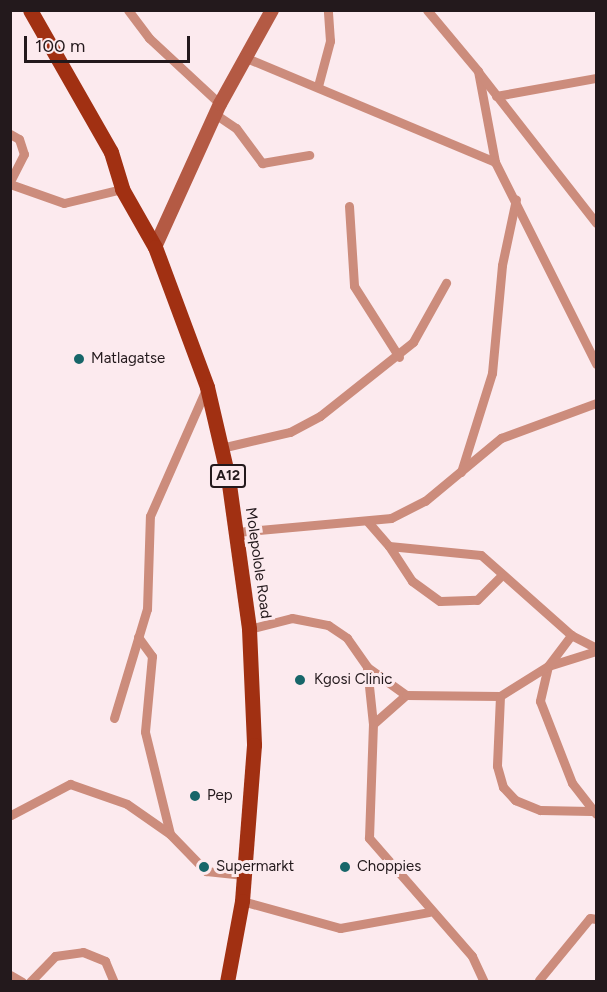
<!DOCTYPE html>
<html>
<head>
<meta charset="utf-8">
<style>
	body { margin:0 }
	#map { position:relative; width:607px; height:992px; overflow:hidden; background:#fceaee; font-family:Figtree,sans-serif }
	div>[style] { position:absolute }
	.street>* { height:9px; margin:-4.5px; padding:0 4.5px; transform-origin:4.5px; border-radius:4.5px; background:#cc8c7c }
	.secondary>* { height:14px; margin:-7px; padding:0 7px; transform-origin:7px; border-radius:7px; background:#b45a44 }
	.primary>* { height:15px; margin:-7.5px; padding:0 7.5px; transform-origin:7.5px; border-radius:7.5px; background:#a13012 }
	.dots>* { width:16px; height:16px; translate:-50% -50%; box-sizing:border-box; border:3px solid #fceaee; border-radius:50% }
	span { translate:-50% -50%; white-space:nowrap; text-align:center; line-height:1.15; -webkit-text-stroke:6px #fceaee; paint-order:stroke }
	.shield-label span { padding:2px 4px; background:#fceaee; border:2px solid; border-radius:4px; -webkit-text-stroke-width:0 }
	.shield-label { font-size:14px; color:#23191c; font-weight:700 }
	.poi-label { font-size:15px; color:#23191c }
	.left { translate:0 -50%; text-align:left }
	.street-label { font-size:15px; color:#23191c }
	.frame { position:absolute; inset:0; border:12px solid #23191c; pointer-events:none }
	.scale { position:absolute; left:24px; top:36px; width:166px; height:27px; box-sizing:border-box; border:3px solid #23191c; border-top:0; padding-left:8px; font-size:18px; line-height:21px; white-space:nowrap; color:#23191c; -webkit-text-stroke:4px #fceaee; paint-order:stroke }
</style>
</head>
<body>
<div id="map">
	<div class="street">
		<i style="left:128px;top:10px;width:35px;rotate:53deg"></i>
		<i style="left:149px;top:38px;width:97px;rotate:42.9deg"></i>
		<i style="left:427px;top:10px;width:80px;rotate:50.1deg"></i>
		<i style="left:478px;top:71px;width:93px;rotate:79.4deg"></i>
		<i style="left:495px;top:162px;width:226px;rotate:63.4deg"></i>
		<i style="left:244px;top:57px;width:272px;rotate:22.7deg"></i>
		<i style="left:479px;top:73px;width:190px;rotate:52deg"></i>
		<i style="left:318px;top:86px;width:47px;rotate:-75.1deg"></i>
		<i style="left:330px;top:41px;width:31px;rotate:-94deg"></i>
		<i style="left:496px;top:96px;width:102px;rotate:-10.2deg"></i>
		<i style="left:215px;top:114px;width:25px;rotate:34deg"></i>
		<i style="left:236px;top:128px;width:44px;rotate:53.4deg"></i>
		<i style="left:262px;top:163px;width:48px;rotate:-9.7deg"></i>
		<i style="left:10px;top:134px;width:10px;rotate:29deg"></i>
		<i style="left:19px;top:139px;width:16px;rotate:72deg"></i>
		<i style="left:24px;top:154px;width:30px;rotate:117deg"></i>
		<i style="left:10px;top:184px;width:57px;rotate:19.4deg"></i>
		<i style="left:64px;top:203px;width:60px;rotate:-13.6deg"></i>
		<i style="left:349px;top:206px;width:80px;rotate:86.4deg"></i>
		<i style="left:354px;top:286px;width:84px;rotate:57.6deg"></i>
		<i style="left:221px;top:448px;width:71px;rotate:-13.1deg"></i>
		<i style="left:290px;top:432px;width:34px;rotate:-28deg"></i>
		<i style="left:320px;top:416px;width:119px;rotate:-38.5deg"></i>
		<i style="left:413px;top:342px;width:68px;rotate:-60.8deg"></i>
		<i style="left:461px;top:472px;width:104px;rotate:-72.6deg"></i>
		<i style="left:492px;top:373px;width:108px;rotate:-84.7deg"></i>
		<i style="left:502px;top:265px;width:67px;rotate:-78deg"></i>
		<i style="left:368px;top:522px;width:32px;rotate:49deg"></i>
		<i style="left:389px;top:546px;width:92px;rotate:5.6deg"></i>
		<i style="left:481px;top:555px;width:120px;rotate:41.6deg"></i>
		<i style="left:571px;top:635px;width:28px;rotate:27deg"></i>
		<i style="left:237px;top:532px;width:155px;rotate:-5.2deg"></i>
		<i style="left:391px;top:518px;width:38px;rotate:-27deg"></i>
		<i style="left:425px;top:501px;width:99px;rotate:-39.7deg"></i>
		<i style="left:501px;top:438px;width:101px;rotate:-20.2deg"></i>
		<i style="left:389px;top:546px;width:42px;rotate:56.7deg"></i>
		<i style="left:412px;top:581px;width:34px;rotate:36deg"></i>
		<i style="left:440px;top:601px;width:37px;rotate:-2deg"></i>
		<i style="left:477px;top:600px;width:33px;rotate:-45deg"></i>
		<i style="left:249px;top:629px;width:44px;rotate:-14.3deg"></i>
		<i style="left:292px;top:618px;width:37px;rotate:11deg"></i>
		<i style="left:328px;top:625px;width:23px;rotate:34deg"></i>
		<i style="left:347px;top:638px;width:35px;rotate:55deg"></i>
		<i style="left:367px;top:667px;width:48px;rotate:35.7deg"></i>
		<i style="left:138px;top:637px;width:24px;rotate:54deg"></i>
		<i style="left:152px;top:656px;width:76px;rotate:95.3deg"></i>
		<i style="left:145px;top:732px;width:105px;rotate:76.2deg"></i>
		<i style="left:170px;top:834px;width:52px;rotate:45.8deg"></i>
		<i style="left:206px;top:871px;width:38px;rotate:6deg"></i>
		<i style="left:596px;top:651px;width:50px;rotate:162.6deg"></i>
		<i style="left:548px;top:666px;width:36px;rotate:103deg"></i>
		<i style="left:540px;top:701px;width:88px;rotate:68.7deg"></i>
		<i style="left:572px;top:783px;width:39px;rotate:52deg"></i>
		<i style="left:367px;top:667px;width:57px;rotate:84deg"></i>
		<i style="left:500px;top:696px;width:70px;rotate:92.5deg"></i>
		<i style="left:497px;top:766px;width:22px;rotate:74deg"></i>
		<i style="left:503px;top:787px;width:18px;rotate:47deg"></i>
		<i style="left:515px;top:800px;width:27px;rotate:22deg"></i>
		<i style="left:540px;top:810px;width:51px;rotate:1.1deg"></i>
		<i style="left:114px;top:718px;width:114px;rotate:-73.2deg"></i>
		<i style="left:147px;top:609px;width:93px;rotate:-88.2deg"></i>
		<i style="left:150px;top:516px;width:141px;rotate:-66.2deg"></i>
		<i style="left:11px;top:815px;width:67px;rotate:-27.7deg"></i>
		<i style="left:70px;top:784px;width:60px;rotate:19.3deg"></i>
		<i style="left:127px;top:804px;width:52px;rotate:34.9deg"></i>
		<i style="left:242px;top:901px;width:102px;rotate:15.4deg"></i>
		<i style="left:340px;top:928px;width:90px;rotate:-10.2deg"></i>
		<i style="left:10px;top:975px;width:14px;rotate:30deg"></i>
		<i style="left:539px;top:980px;width:80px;rotate:-50.6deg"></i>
		<i style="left:590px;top:918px;width:6px;rotate:9deg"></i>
		<i style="left:30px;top:982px;width:36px;rotate:-46deg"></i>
		<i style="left:55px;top:956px;width:28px;rotate:-8deg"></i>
		<i style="left:83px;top:952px;width:24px;rotate:22deg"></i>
		<i style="left:105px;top:961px;width:23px;rotate:67deg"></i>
		<i style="left:484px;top:982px;width:29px;rotate:-115deg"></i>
		<i style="left:472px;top:956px;width:157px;rotate:-131.1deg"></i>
		<i style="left:369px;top:838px;width:114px;rotate:-88deg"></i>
		<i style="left:373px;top:724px;width:44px;rotate:-41.3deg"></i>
		<i style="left:406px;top:695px;width:94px;rotate:0.6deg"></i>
		<i style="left:500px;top:696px;width:57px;rotate:-32deg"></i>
		<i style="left:548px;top:666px;width:39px;rotate:-53deg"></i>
	</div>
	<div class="secondary">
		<i style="left:155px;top:247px;width:157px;rotate:-65.6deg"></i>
		<i style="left:220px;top:104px;width:107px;rotate:-61deg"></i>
	</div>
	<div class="primary">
		<i style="left:30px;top:10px;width:163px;rotate:60.3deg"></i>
		<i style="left:111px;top:152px;width:39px;rotate:73deg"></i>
		<i style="left:122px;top:189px;width:67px;rotate:60.4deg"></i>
		<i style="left:155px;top:247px;width:149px;rotate:69.6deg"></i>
		<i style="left:207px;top:387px;width:92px;rotate:76.9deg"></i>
		<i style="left:228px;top:477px;width:153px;rotate:82.1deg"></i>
		<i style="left:249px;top:629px;width:116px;rotate:87.5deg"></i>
		<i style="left:254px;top:745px;width:156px;rotate:94.4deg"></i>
		<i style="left:242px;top:901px;width:82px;rotate:100.5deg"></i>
	</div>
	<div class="dots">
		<i style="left:79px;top:359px;background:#176669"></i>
		<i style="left:300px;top:680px;background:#176669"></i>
		<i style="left:195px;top:796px;background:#176669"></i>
		<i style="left:204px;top:867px;background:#176669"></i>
		<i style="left:345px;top:867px;background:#176669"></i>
	</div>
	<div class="shield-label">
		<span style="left:228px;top:476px">A12</span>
	</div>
	<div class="poi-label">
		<span class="left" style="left:91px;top:359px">Matlagatse</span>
		<span class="left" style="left:314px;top:680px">Kgosi Clinic</span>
		<span class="left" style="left:207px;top:796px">Pep</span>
		<span class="left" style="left:216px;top:867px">Supermarkt</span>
		<span class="left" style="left:357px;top:867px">Choppies</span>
	</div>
	<div class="street-label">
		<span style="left:258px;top:563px;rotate:82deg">Molepolole Road</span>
	</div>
	<div class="frame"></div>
	<div class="scale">100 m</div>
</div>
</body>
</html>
